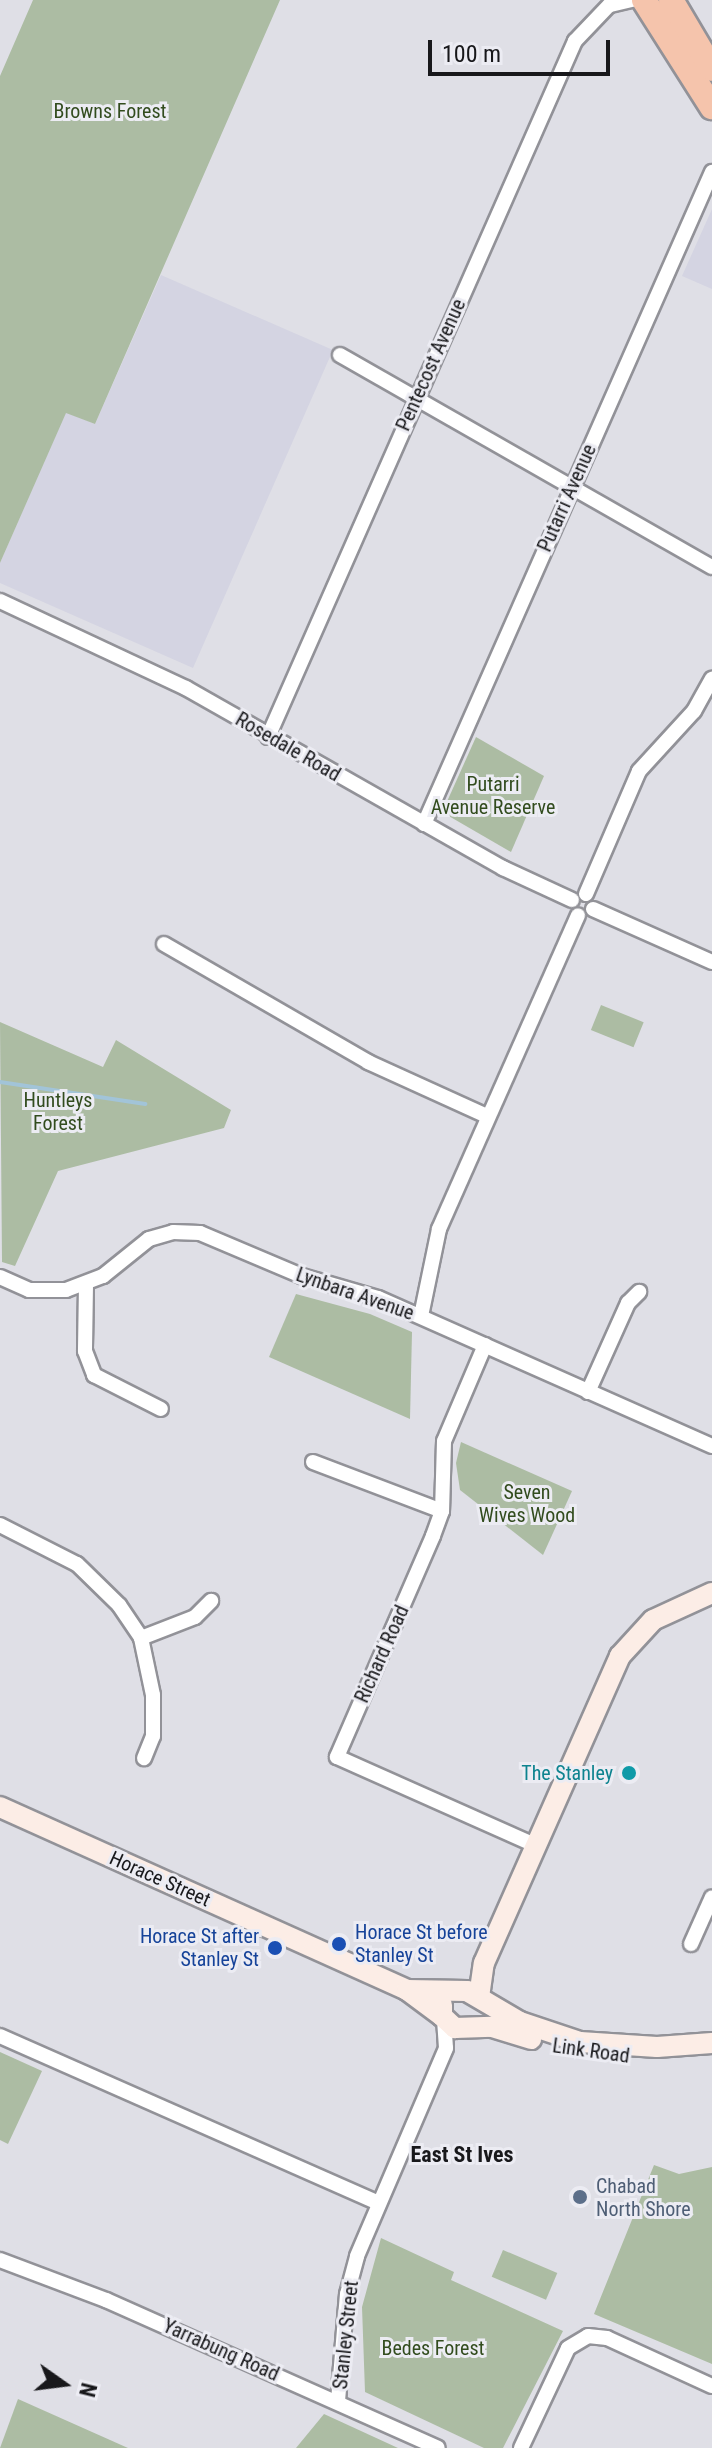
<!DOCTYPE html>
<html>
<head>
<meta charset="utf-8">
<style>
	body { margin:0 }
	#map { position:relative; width:712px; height:2448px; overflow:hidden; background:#dfdfe6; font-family:"Roboto Condensed",sans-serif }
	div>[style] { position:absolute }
	.built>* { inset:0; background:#d4d4e2 }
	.green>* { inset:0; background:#acbca3; transform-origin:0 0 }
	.stream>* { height:4px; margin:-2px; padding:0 2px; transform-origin:2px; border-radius:2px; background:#a2c4d8 }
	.roads { filter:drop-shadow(2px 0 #929298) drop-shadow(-2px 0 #929298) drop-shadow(0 2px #929298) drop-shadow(0 -2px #929298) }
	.street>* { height:14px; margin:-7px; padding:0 7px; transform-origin:7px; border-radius:7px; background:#fff }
	.secondary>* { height:20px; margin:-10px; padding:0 10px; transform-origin:10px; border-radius:10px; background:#fcede6 }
	.highway>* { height:24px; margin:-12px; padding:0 12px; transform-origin:12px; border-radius:12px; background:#f5c4ac }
	.dots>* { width:22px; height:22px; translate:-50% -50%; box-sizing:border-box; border:4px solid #ececf3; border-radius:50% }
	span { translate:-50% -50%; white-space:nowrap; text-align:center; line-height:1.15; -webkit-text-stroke:6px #ececf3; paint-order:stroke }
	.park-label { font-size:20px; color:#324c1e }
	.street-label { font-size:20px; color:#18181b }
	.culture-label { font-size:20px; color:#0d838f }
	.right { translate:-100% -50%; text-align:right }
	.transit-label { font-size:20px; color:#164399 }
	.left { translate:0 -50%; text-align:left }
	.service-label { font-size:20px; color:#4e5e75 }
	.neighbourhood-label { font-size:22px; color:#18181b; font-weight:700 }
	.north { position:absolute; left:24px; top:2344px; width:80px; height:80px; -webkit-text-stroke:6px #ececf3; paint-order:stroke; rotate:104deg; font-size:22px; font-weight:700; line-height:32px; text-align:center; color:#18181b }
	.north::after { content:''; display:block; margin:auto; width:28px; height:36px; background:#18181b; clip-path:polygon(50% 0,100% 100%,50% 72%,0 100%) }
	.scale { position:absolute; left:428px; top:40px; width:182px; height:36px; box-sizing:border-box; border:4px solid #18181b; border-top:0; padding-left:10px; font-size:24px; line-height:28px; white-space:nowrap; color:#18181b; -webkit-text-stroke:6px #ececf3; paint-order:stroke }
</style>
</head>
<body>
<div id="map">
	<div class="built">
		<i style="clip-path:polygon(712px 209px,712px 289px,682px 276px)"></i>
		<i style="clip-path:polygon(161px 275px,333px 350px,193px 668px,0 583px,0 563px,66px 412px,95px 424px)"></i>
	</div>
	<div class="green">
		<i style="clip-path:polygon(33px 0,280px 0,95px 424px,66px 413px,0 563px,0 76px)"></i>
		<i style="clip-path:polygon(476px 737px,544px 776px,511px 852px,447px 815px,445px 806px)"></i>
		<i style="left:601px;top:1005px;width:46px;height:27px;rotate:22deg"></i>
		<i style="clip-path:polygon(0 1022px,103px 1067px,116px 1040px,231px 1110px,224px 1128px,58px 1171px,15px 1266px,2px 1262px)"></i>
		<i style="clip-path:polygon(296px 1294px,370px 1314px,412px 1332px,410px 1419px,269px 1357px)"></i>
		<i style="clip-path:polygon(461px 1442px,572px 1491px,543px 1555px,460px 1490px,456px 1463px)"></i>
		<i style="clip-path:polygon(0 2052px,42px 2071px,8px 2144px,0 2140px)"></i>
		<i style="clip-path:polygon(654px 2165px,679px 2174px,712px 2167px,712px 2364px,594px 2314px)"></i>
		<i style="clip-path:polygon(381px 2238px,454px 2272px,451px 2280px,563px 2331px,503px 2448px,484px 2448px,365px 2392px,362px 2307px)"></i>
		<i style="left:503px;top:2250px;width:59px;height:29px;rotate:23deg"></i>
		<i style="clip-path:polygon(18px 2399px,128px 2448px,0 2448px)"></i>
		<i style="clip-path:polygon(324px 2414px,398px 2448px,296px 2448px)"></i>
	</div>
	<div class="stream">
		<i style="left:0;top:1082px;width:147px;rotate:8.6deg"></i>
	</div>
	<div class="roads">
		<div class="street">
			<i style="left:610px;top:5px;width:23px;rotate:-13deg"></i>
			<i style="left:340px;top:355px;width:428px;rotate:29.7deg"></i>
			<i style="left:0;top:601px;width:205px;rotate:25.1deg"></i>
			<i style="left:186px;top:688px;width:365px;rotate:29.6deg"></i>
			<i style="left:503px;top:868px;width:76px;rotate:24.9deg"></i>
			<i style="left:268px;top:737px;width:761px;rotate:-66.2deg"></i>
			<i style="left:575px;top:41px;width:57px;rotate:-46.4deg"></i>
			<i style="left:424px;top:824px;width:713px;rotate:-66.17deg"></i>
			<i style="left:586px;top:894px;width:134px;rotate:-66.7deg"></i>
			<i style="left:639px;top:771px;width:81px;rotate:-47.5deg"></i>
			<i style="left:694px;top:711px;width:37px;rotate:-61deg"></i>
			<i style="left:593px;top:909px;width:130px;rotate:24deg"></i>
			<i style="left:164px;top:944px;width:236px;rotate:30deg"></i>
			<i style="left:368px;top:1062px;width:131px;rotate:24.4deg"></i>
			<i style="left:0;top:1277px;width:32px;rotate:24deg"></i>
			<i style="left:29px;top:1290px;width:37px"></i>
			<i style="left:66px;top:1290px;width:40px;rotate:-21deg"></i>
			<i style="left:103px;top:1276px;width:59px;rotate:-38.8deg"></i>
			<i style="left:149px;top:1239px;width:25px;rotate:-16deg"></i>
			<i style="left:173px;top:1232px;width:27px;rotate:2deg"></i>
			<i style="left:200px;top:1233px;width:111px;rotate:22.9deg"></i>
			<i style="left:302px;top:1276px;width:79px;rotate:16.1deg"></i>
			<i style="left:378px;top:1298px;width:365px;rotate:23.9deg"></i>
			<i style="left:86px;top:1285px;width:66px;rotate:90.9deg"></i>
			<i style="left:85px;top:1351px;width:26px;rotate:69deg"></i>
			<i style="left:94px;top:1375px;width:75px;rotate:26.9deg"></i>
			<i style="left:421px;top:1316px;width:89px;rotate:-78.3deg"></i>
			<i style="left:439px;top:1229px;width:343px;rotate:-66.1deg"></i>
			<i style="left:485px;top:1345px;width:104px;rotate:113.1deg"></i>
			<i style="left:444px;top:1441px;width:70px;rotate:91.6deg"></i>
			<i style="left:442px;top:1511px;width:27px;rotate:110deg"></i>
			<i style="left:433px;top:1536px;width:241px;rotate:113.5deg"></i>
			<i style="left:337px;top:1757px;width:219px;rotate:24deg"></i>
			<i style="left:588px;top:1392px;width:98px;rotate:-65.8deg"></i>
			<i style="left:628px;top:1303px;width:16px;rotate:-45deg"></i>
			<i style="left:313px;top:1462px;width:138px;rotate:20.8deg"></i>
			<i style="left:0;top:1525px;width:86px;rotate:26.9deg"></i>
			<i style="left:77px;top:1564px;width:59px;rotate:44.3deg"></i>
			<i style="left:119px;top:1605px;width:40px;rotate:56deg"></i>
			<i style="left:141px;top:1638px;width:58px;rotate:78.1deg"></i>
			<i style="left:153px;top:1695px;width:41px;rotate:90deg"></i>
			<i style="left:153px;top:1736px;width:24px;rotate:112deg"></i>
			<i style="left:141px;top:1638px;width:58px;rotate:-21.3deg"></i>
			<i style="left:195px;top:1617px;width:23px;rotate:-45deg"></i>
			<i style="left:691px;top:1944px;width:51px;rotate:-65.9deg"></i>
			<i style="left:0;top:2036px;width:413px;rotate:23.8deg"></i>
			<i style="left:0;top:2260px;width:113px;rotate:20.7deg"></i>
			<i style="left:106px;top:2300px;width:363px;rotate:24deg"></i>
			<i style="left:338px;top:2401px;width:107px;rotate:-85.2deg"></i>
			<i style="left:347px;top:2294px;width:39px;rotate:-75deg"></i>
			<i style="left:357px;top:2256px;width:226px;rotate:-66.8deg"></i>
			<i style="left:446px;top:2048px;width:28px;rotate:-94deg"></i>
			<i style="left:521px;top:2448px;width:110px;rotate:-64.8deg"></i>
			<i style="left:568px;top:2348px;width:23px;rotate:-31deg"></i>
			<i style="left:588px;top:2336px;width:19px;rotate:6deg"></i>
			<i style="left:607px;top:2338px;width:115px;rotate:24.6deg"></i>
		</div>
		<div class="secondary">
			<i style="left:0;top:1807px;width:446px;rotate:24.2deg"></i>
			<i style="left:407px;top:1990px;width:44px;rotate:36.6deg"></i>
			<i style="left:407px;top:1990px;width:60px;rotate:1deg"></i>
			<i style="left:467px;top:1991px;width:61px;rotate:30.3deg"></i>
			<i style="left:520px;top:2022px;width:63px;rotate:18.4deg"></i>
			<i style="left:580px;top:2042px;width:77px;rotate:3.7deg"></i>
			<i style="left:657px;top:2047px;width:55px;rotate:-4.2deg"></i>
			<i style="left:479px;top:1997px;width:34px;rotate:-82deg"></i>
			<i style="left:484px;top:1963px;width:336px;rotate:-66.1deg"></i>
			<i style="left:620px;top:1656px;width:49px;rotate:-47.5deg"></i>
			<i style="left:653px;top:1620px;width:65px;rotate:-24.6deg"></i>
			<i style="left:442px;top:2005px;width:11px;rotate:90deg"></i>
			<i style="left:442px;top:2016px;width:18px;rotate:43deg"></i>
			<i style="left:455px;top:2028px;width:37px;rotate:-2deg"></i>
			<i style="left:492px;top:2027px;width:41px;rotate:17.1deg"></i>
		</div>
		<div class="highway">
			<i style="left:644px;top:0;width:127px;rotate:57.6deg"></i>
			<i style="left:671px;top:0;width:80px;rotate:59.3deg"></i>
		</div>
	</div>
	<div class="dots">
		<i style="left:629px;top:1773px;background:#0f9aa8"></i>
		<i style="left:339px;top:1944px;background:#1a4fb4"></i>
		<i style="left:275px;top:1948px;background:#1a4fb4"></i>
		<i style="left:580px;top:2197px;background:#5c6f8a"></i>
	</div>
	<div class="park-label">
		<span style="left:110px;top:111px">Browns Forest</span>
		<span style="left:493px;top:796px">Putarri<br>Avenue Reserve</span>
		<span style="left:58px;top:1112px">Huntleys<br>Forest</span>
		<span style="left:527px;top:1504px">Seven<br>Wives Wood</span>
		<span style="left:433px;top:2348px">Bedes Forest</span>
	</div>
	<div class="street-label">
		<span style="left:431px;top:365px;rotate:-66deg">Pentecost Avenue</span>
		<span style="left:567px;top:498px;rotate:-66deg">Putarri Avenue</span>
		<span style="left:288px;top:747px;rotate:30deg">Rosedale Road</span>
		<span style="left:355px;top:1294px;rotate:19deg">Lynbara Avenue</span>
		<span style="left:382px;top:1654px;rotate:-66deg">Richard Road</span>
		<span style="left:160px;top:1879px;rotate:24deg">Horace Street</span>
		<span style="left:591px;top:2051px;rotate:8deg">Link Road</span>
		<span style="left:346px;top:2335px;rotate:-84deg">Stanley Street</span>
		<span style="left:221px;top:2350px;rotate:24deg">Yarrabung Road</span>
	</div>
	<div class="culture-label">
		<span class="right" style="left:613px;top:1773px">The Stanley</span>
	</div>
	<div class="transit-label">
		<span class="left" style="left:355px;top:1944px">Horace St before<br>Stanley St</span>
		<span class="right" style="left:259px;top:1948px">Horace St after<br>Stanley St</span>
	</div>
	<div class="service-label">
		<span class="left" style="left:596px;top:2198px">Chabad<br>North Shore</span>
	</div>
	<div class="neighbourhood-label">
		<span style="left:462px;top:2155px">East St Ives</span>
	</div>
	<div class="north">N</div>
	<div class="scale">100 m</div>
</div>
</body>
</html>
